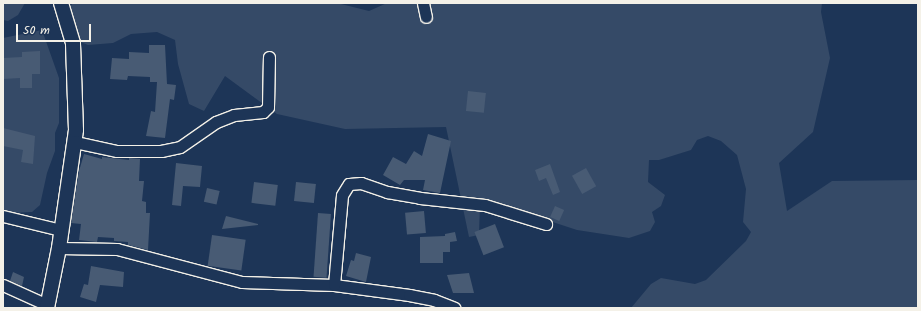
<!DOCTYPE html>
<html>
<head>
<meta charset="utf-8">
<style>
	body { margin:0 }
	#map { position:relative; width:921px; height:311px; overflow:hidden; background:#1d3557; font-family:Kalam,sans-serif }
	div>[style] { position:absolute }
	.green>* { inset:0; background:#354a67 }
	.building>* { inset:0; background:#485b74; transform-origin:0 0 }
	.roads { filter:drop-shadow(1px 0 #f4f1e8) drop-shadow(-1px 0 #f4f1e8) drop-shadow(0 1px #f4f1e8) drop-shadow(0 -1px #f4f1e8) }
	.minor>* { height:11px; margin:-5.5px; padding:0 5.5px; transform-origin:5.5px; border-radius:5.5px; background:#1d3557 }
	.major>* { height:14px; margin:-7px; padding:0 7px; transform-origin:7px; border-radius:7px; background:#1d3557 }
	span { translate:-50% -50%; white-space:nowrap; text-align:center; line-height:1.15; -webkit-text-stroke:4px #1d3557; paint-order:stroke }
	.frame { position:absolute; inset:0; border:4px solid #f4f1e8; pointer-events:none }
	.scale { position:absolute; left:16px; top:24px; width:75px; height:18px; box-sizing:border-box; border:2px solid #f4f1e8; border-top:0; padding-left:5px; font-size:12px; line-height:14px; white-space:nowrap; color:#f4f1e8; -webkit-text-stroke:3px #1d3557; paint-order:stroke }
</style>
</head>
<body>
<div id="map">
	<div class="green">
		<i style="clip-path:polygon(3px 3px,25px 3px,18px 15px,8px 21px,3px 20px)"></i>
		<i style="clip-path:polygon(73px 3px,337px 3px,369px 11px,387px 3px,822px 3px,821px 12px,830px 58px,813px 132px,779px 163px,787px 211px,832px 181px,918px 180px,918px 308px,631px 308px,651px 284px,661px 278px,695px 284px,706px 280px,746px 241px,751px 232px,743px 222px,746px 189px,737px 155px,721px 141px,708px 136px,697px 140px,691px 150px,659px 160px,649px 160px,648px 182px,665px 195px,661px 206px,652px 212px,655px 222px,650px 231px,629px 238px,577px 230px,522px 212px,504px 217px,480px 203px,479px 235px,469px 237px,446px 127px,345px 129px,277px 114px,225px 76px,204px 111px,189px 104px,178px 64px,175px 40px,157px 32px,131px 34px,113px 43px,88px 45px,78px 41px,69px 8px)"></i>
		<i style="clip-path:polygon(42px 30px,59px 78px,59px 123px,55px 133px,55px 151px,47px 173px,40px 205px,32px 212px,9px 213px,3px 212px,3px 38px)"></i>
	</div>
	<div class="building">
		<i style="clip-path:polygon(149px 45px,165px 45px,167px 84px,176px 85px,174px 100px,170px 99px,165px 138px,146px 136px,151px 111px,155px 112px,157px 82px,150px 82px,150px 77px,128px 76px,127px 80px,110px 79px,112px 58px,129px 59px,129px 52px,149px 53px)"></i>
		<i style="clip-path:polygon(40px 51px,40px 74px,32px 74px,32px 88px,20px 88px,20px 78px,3px 79px,3px 58px,22px 57px,22px 52px)"></i>
		<i style="left:468px;top:91px;width:18px;height:20px;rotate:6deg"></i>
		<i style="clip-path:polygon(3px 128px,35px 136px,33px 164px,21px 162px,23px 150px,3px 146px)"></i>
		<i style="clip-path:polygon(428px 134px,451px 141px,440px 193px,423px 190px,425px 180px,404px 180px,400px 185px,383px 175px,393px 157px,406px 164px,414px 151px,422px 156px)"></i>
		<i style="clip-path:polygon(84px 154px,102px 159px,102px 157px,129px 160px,129px 158px,140px 159px,139px 181px,144px 181px,142px 201px,146px 202px,146px 213px,150px 213px,148px 250px,128px 245px,128px 242px,114px 241px,114px 238px,98px 237px,97px 242px,79px 240px,81px 224px,71px 223px,79px 171px)"></i>
		<i style="clip-path:polygon(176px 163px,202px 166px,200px 187px,183px 186px,181px 206px,172px 205px)"></i>
		<i style="clip-path:polygon(550px 164px,560px 192px,553px 195px,546px 178px,539px 181px,535px 170px)"></i>
		<i style="left:586px;top:168px;width:21px;height:16px;rotate:61deg"></i>
		<i style="left:254px;top:182px;width:24px;height:21px;rotate:7deg"></i>
		<i style="left:296px;top:182px;width:20px;height:19px;rotate:6deg"></i>
		<i style="left:207px;top:188px;width:13px;height:14px;rotate:13deg"></i>
		<i style="left:555px;top:206px;width:10px;height:12px;rotate:24deg"></i>
		<i style="left:424px;top:211px;width:22px;height:19px;rotate:85deg"></i>
		<i style="left:318px;top:213px;width:13px;height:64px;rotate:4deg"></i>
		<i style="clip-path:polygon(226px 216px,258px 224px,258px 225px,222px 229px)"></i>
		<i style="left:495px;top:224px;width:25px;height:22px;rotate:69deg"></i>
		<i style="clip-path:polygon(455px 232px,457px 241px,450px 242px,450px 252px,443px 252px,443px 263px,420px 263px,420px 237px,445px 236px,445px 234px)"></i>
		<i style="left:212px;top:235px;width:34px;height:31px;rotate:8deg"></i>
		<i style="clip-path:polygon(356px 253px,371px 257px,366px 282px,346px 276px,351px 260px,354px 261px)"></i>
		<i style="clip-path:polygon(91px 266px,124px 272px,123px 287px,100px 285px,96px 302px,80px 297px,84px 284px,88px 285px)"></i>
		<i style="clip-path:polygon(13px 272px,24px 277px,22px 286px,10px 281px)"></i>
		<i style="clip-path:polygon(469px 273px,474px 293px,453px 293px,447px 275px)"></i>
	</div>
	<div class="roads">
		<div class="minor">
			<i style="left:423px;top:3px;width:14px;rotate:78deg"></i>
			<i style="left:75px;top:142px;width:43px;rotate:12.1deg"></i>
			<i style="left:117px;top:151px;width:44px"></i>
			<i style="left:161px;top:151px;width:19px;rotate:-12deg"></i>
			<i style="left:180px;top:147px;width:44px;rotate:-34.8deg"></i>
			<i style="left:216px;top:122px;width:19px;rotate:-21deg"></i>
			<i style="left:234px;top:115px;width:29px;rotate:-6deg"></i>
			<i style="left:263px;top:112px;width:7px;rotate:-45deg"></i>
			<i style="left:268px;top:107px;width:50px;rotate:-88.9deg"></i>
			<i style="left:3px;top:216px;width:60px;rotate:13.6deg"></i>
			<i style="left:59px;top:248px;width:58px;rotate:1deg"></i>
			<i style="left:117px;top:249px;width:129px;rotate:14.8deg"></i>
			<i style="left:242px;top:282px;width:92px;rotate:1.9deg"></i>
			<i style="left:334px;top:285px;width:76px;rotate:7.6deg"></i>
			<i style="left:409px;top:295px;width:25px;rotate:11deg"></i>
			<i style="left:434px;top:300px;width:22px;rotate:21deg"></i>
			<i style="left:3px;top:285px;width:48px;rotate:24.4deg"></i>
			<i style="left:334px;top:285px;width:90px;rotate:-84.9deg"></i>
			<i style="left:342px;top:195px;width:13px;rotate:-58deg"></i>
			<i style="left:349px;top:184px;width:12px;rotate:-5deg"></i>
			<i style="left:361px;top:183px;width:28px;rotate:19deg"></i>
			<i style="left:387px;top:192px;width:34px;rotate:10deg"></i>
			<i style="left:420px;top:198px;width:65px;rotate:6.1deg"></i>
			<i style="left:485px;top:205px;width:64px;rotate:17.3deg"></i>
		</div>
		<div class="major">
			<i style="left:47px;top:308px;width:61px;rotate:-78.7deg"></i>
			<i style="left:59px;top:248px;width:119px;rotate:-81.8deg"></i>
			<i style="left:76px;top:130px;width:87px;rotate:-92deg"></i>
			<i style="left:73px;top:43px;width:42px;rotate:-106.7deg"></i>
		</div>
	</div>
	<div class="frame"></div>
	<div class="scale">50 m</div>
</div>
</body>
</html>
